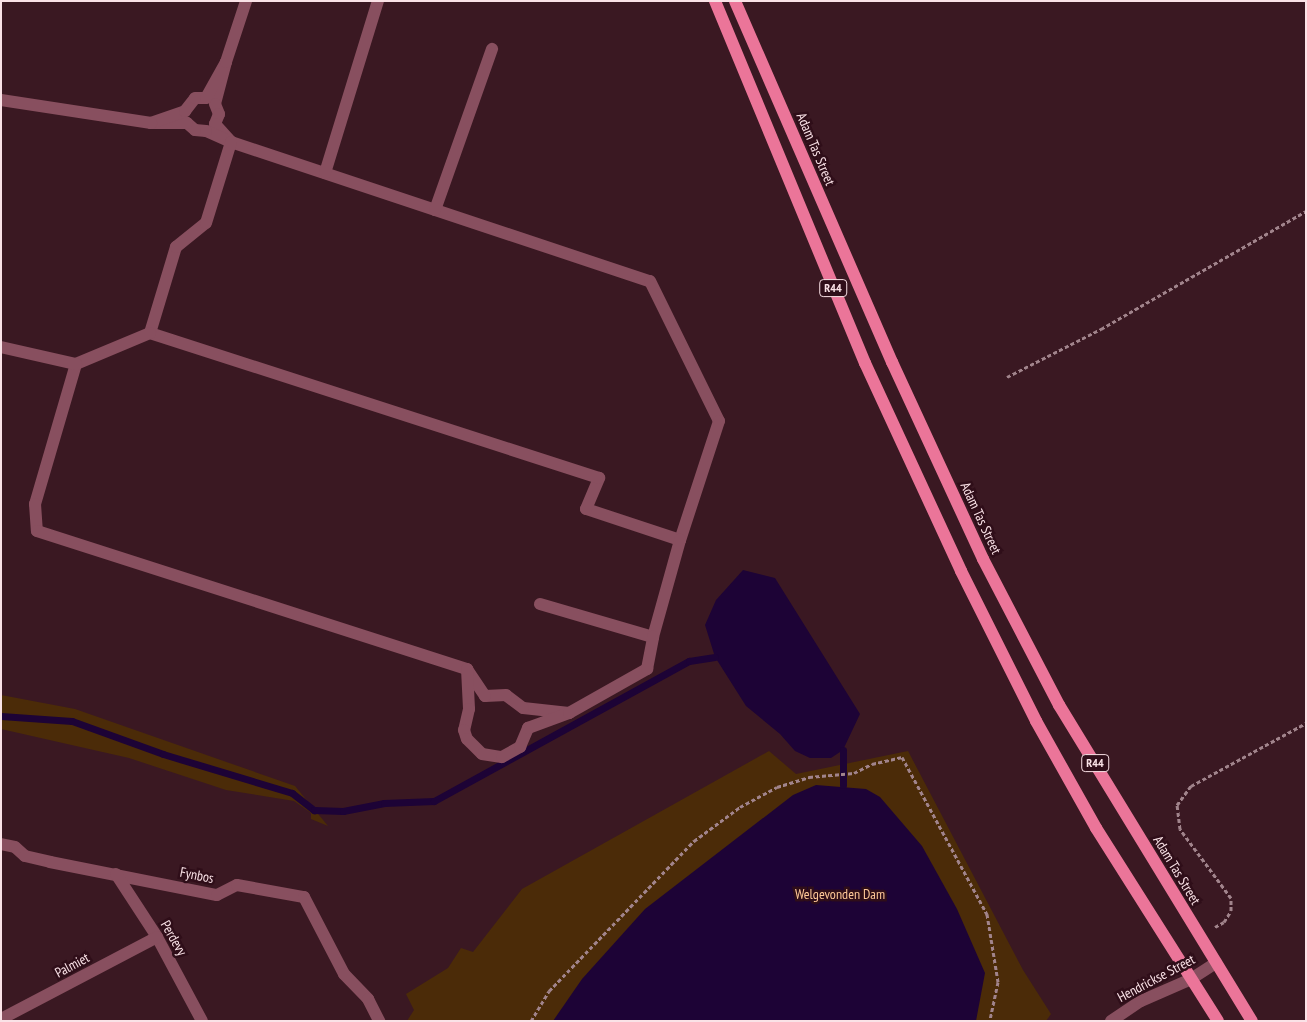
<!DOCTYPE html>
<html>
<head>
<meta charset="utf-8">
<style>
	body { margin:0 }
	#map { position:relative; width:1307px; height:1022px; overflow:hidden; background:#3a1822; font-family:"PT Sans Narrow",sans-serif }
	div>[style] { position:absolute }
	.green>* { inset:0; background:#4b2b08 }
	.water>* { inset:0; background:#1d0336 }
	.stream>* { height:7px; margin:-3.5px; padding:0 3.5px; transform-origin:3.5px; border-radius:3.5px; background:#1d0336 }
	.path>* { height:3px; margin-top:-1.5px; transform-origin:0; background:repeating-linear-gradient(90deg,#a1848c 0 4px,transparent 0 6.5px) }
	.minor>* { height:12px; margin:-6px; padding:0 6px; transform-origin:6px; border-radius:6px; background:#884f5f }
	.major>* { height:12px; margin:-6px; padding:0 6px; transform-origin:6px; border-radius:6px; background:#eb7599 }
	span { translate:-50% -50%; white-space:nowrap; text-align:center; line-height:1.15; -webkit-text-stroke:5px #2f0e19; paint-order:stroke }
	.shield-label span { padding:1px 4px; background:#2f0e19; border:1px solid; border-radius:4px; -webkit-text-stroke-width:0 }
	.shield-label { font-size:12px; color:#fae2e7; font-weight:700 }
	.street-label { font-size:14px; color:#fae2e7 }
	.park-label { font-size:14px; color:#fdc797 }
	.frame { position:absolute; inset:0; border:2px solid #fae2e7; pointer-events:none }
</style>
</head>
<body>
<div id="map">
	<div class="green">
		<i style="clip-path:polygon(1px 695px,75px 709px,295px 786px,328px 826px,311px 819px,311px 813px,294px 801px,226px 790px,129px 758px,1px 729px)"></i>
		<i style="clip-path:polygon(769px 751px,796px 774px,908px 751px,1023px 970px,1051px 1014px,1046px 1021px,407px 1021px,414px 1010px,406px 994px,448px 968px,461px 948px,473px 952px,522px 889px)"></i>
	</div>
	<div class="water">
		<i style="clip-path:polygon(743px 570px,775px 578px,860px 714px,843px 750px,831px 758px,810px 758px,795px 751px,780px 734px,746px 706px,715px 657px,705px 625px,716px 600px)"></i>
		<i style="clip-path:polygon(816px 785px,866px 789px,880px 797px,922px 846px,957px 909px,985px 973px,976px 1021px,553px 1021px,582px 979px,645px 909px,793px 795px)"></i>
	</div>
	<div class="stream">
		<i style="left:1px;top:716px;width:71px;rotate:4deg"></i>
		<i style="left:72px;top:721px;width:97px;rotate:19.9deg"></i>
		<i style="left:163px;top:754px;width:135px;rotate:16.8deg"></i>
		<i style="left:292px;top:793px;width:28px;rotate:38deg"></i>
		<i style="left:314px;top:810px;width:29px;rotate:2deg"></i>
		<i style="left:343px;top:811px;width:42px;rotate:-11deg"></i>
		<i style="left:384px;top:803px;width:50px;rotate:-2.3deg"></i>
		<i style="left:434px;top:801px;width:291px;rotate:-28.8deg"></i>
		<i style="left:689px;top:661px;width:26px;rotate:-9deg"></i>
		<i style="left:843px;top:750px;width:35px;rotate:90deg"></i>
	</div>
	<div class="path">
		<i style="left:1007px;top:377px;width:106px;rotate:-27.1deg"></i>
		<i style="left:1101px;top:329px;width:237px;rotate:-29.9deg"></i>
		<i style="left:1215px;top:927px;width:10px;rotate:-29deg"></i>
		<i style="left:1224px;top:922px;width:13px;rotate:-58deg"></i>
		<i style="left:1231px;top:911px;width:13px;rotate:-90deg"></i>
		<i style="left:1231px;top:898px;width:86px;rotate:-126.5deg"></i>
		<i style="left:1180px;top:829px;width:24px;rotate:-97deg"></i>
		<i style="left:1177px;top:805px;width:24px;rotate:-54deg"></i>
		<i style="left:1191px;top:786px;width:131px;rotate:-28.7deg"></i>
		<i style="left:531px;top:1021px;width:35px;rotate:-59deg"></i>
		<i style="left:549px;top:991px;width:209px;rotate:-46deg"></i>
		<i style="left:694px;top:841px;width:57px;rotate:-36.5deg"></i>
		<i style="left:740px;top:807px;width:42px;rotate:-28.4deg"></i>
		<i style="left:777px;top:787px;width:34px;rotate:-17deg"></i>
		<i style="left:809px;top:777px;width:45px;rotate:-5.1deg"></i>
		<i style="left:854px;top:773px;width:20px;rotate:-27deg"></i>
		<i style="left:872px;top:764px;width:31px;rotate:-13deg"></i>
		<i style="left:902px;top:757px;width:179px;rotate:61.6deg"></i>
		<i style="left:987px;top:914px;width:69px;rotate:80.8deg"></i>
		<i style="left:998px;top:982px;width:40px;rotate:102deg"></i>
	</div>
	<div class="minor">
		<i style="left:226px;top:62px;width:43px;rotate:104.7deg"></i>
		<i style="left:215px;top:104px;width:11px;rotate:68deg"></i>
		<i style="left:219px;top:114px;width:11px;rotate:112deg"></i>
		<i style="left:215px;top:124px;width:24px;rotate:48deg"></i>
		<i style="left:231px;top:142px;width:27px;rotate:-156deg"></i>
		<i style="left:206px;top:131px;width:11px;rotate:-175deg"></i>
		<i style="left:195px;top:130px;width:11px;rotate:-139deg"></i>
		<i style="left:187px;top:123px;width:36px;rotate:180deg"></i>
		<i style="left:151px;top:123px;width:36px;rotate:-19deg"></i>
		<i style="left:185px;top:111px;width:16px;rotate:-52deg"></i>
		<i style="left:195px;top:98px;width:11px"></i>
		<i style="left:206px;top:98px;width:41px;rotate:-60.9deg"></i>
		<i style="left:226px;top:62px;width:64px;rotate:-71.8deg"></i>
		<i style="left:1px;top:100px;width:152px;rotate:8.7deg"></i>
		<i style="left:231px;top:142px;width:441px;rotate:18.4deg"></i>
		<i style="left:650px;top:281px;width:156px;rotate:63.8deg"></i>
		<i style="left:719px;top:421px;width:125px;rotate:108.1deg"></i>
		<i style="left:680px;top:540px;width:99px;rotate:-161.7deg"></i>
		<i style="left:586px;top:509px;width:34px;rotate:-67deg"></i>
		<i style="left:599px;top:478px;width:472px;rotate:-162.1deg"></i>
		<i style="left:150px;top:333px;width:90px;rotate:-73.2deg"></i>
		<i style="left:176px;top:247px;width:38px;rotate:-39deg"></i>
		<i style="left:206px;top:223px;width:85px;rotate:-72.8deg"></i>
		<i style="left:325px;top:173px;width:180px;rotate:-72.9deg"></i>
		<i style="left:435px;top:210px;width:171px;rotate:-70.5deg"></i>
		<i style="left:150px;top:333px;width:80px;rotate:157.3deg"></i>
		<i style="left:76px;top:364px;width:146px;rotate:106.3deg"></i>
		<i style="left:35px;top:504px;width:27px;rotate:86deg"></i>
		<i style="left:37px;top:531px;width:452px;rotate:17.8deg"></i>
		<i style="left:1px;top:347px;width:77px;rotate:12.8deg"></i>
		<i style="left:540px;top:604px;width:118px;rotate:16.3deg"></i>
		<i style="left:653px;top:637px;width:101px;rotate:-74.4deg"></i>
		<i style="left:569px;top:713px;width:46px;rotate:-173.8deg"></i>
		<i style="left:523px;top:708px;width:21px;rotate:-143deg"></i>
		<i style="left:506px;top:695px;width:21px;rotate:177deg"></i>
		<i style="left:485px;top:696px;width:32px;rotate:-124deg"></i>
		<i style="left:467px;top:669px;width:40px;rotate:87.1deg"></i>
		<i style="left:469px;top:709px;width:22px;rotate:103deg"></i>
		<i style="left:464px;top:730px;width:9px;rotate:72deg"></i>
		<i style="left:467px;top:739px;width:21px;rotate:45deg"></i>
		<i style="left:482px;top:754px;width:20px;rotate:9deg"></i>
		<i style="left:502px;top:757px;width:21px;rotate:-29deg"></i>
		<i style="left:520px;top:747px;width:21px;rotate:-67deg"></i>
		<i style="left:528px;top:728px;width:44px;rotate:-20.1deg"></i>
		<i style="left:569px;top:713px;width:90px;rotate:-29.4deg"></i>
		<i style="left:647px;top:669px;width:33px;rotate:-79deg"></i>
		<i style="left:1px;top:844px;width:14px;rotate:12deg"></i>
		<i style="left:15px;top:847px;width:13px;rotate:42deg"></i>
		<i style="left:25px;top:856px;width:26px;rotate:13deg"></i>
		<i style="left:50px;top:862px;width:170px;rotate:11.2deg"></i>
		<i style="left:217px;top:895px;width:22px;rotate:-27deg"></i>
		<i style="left:237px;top:885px;width:68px;rotate:10.2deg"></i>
		<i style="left:304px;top:897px;width:87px;rotate:62.5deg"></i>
		<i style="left:344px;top:974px;width:35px;rotate:46deg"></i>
		<i style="left:368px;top:999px;width:25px;rotate:63deg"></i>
		<i style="left:116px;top:874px;width:75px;rotate:56.9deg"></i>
		<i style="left:157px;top:937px;width:95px;rotate:61.8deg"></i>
		<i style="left:1px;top:1019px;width:176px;rotate:-27.7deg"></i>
		<i style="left:1111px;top:1021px;width:36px;rotate:-34deg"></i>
		<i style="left:1141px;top:1001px;width:55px;rotate:-23.7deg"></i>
		<i style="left:1191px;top:979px;width:30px;rotate:-33deg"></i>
	</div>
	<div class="major">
		<i style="left:715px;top:1px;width:392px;rotate:67.5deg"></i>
		<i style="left:865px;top:363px;width:229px;rotate:65.2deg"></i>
		<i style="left:961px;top:571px;width:168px;rotate:63.4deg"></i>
		<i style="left:1036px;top:721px;width:123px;rotate:60.7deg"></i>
		<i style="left:1096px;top:828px;width:228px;rotate:57.7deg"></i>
		<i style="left:735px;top:1px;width:394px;rotate:66.5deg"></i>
		<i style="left:892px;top:362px;width:217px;rotate:65.2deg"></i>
		<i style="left:983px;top:559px;width:165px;rotate:62.5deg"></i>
		<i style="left:1059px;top:705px;width:370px;rotate:58.6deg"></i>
	</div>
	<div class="shield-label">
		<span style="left:833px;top:288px">R44</span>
		<span style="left:1095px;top:763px">R44</span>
	</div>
	<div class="street-label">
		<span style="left:816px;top:149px;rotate:67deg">Adam Tas Street</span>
		<span style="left:981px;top:518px;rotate:65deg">Adam Tas Street</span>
		<span style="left:1177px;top:870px;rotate:59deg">Adam Tas Street</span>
		<span style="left:197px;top:875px;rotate:11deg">Fynbos</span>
		<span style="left:174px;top:938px;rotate:60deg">Perdevy</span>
		<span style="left:72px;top:965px;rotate:-28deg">Palmiet</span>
		<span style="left:1156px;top:978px;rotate:-28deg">Hendrickse Street</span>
	</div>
	<div class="park-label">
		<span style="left:840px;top:894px">Welgevonden Dam</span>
	</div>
	<div class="frame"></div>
</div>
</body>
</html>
